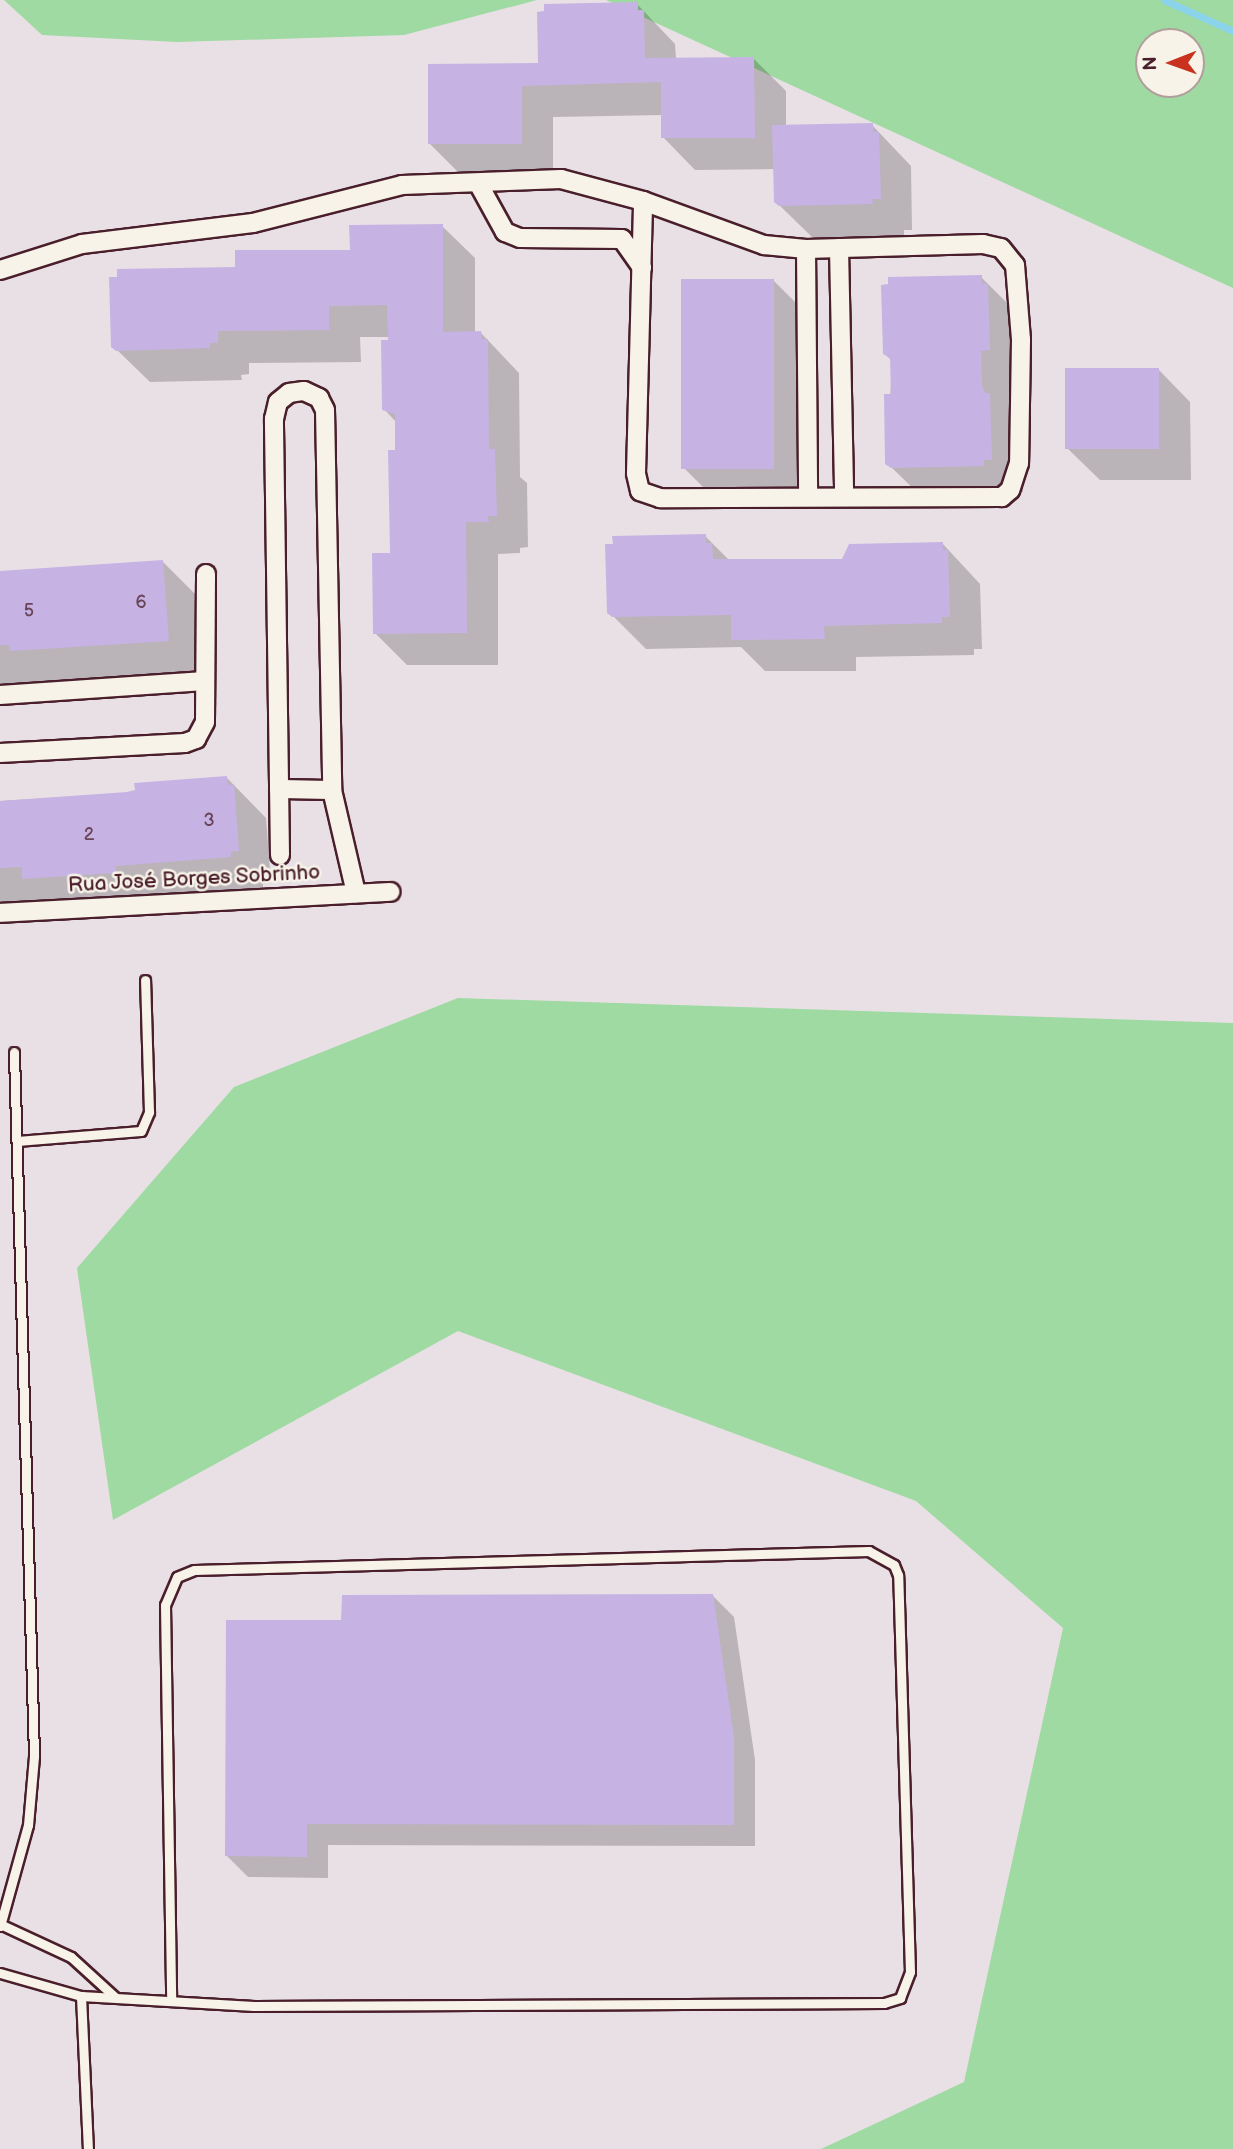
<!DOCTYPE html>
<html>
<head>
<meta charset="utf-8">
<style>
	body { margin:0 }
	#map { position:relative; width:1233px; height:2149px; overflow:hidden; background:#e9e0e6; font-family:"Balsamiq Sans",sans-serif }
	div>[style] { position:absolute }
	.green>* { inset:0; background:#9edaa1 }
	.shadow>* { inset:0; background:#0003 }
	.stream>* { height:7px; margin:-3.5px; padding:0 3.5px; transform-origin:3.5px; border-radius:3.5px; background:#8ad3eb }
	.building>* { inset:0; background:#c7b3e3; transform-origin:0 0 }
	.roads { filter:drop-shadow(2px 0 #4a1f2b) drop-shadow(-2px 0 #4a1f2b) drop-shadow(0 2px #4a1f2b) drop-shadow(0 -2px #4a1f2b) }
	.lane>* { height:9px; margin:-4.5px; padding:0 4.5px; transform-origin:4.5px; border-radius:4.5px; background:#f7f3e8 }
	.street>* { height:18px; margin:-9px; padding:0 9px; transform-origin:9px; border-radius:9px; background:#f7f3e8 }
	span { translate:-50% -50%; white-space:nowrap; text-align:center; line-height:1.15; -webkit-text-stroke:5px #f7f3e8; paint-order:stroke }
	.number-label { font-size:18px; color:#694459 }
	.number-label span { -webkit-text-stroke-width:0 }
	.street-label { font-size:21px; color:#4a1f2b }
	.north { position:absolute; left:1135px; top:28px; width:70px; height:70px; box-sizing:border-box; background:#f7f3e8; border:2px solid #b29e9c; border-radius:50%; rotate:269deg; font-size:19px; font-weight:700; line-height:28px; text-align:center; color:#4a1f2b }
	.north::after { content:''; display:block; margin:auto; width:24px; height:32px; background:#c8321e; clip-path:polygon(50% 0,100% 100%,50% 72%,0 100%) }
</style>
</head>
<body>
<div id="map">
	<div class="green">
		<i style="clip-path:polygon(4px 0,537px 0,404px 35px,177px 42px,42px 35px)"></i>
		<i style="clip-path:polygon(evenodd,606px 0,1233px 0,1233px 288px,606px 0,1149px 42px,1191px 42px,1191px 84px,1149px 84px,1149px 42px)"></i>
		<i style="clip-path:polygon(458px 998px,1233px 1023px,1233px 2149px,821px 2149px,964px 2082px,1063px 1628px,916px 1501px,458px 1331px,113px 1520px,77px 1268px,234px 1087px)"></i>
	</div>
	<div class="shadow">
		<i style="clip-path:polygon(637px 4px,675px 44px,676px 59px,754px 59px,786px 91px,786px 127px,872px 125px,911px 166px,912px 230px,904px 230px,904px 236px,813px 238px,775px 201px,775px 169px,695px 170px,663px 137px,663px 115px,553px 117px,553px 175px,462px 176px,430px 144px,540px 65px)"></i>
		<i style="clip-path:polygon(442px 226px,475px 258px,475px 333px,481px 333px,519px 373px,520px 477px,527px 483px,528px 547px,520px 548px,520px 553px,498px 554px,498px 665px,407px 665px,375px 633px,392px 554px,396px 422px,384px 409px,390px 337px,360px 337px,361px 362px,249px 363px,249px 374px,241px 375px,242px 380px,150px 382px,113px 346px,237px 269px,351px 251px)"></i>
		<i style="clip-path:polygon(981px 277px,1013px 309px,1023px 492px,1015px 492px,1016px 497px,925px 500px,887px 463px,892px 361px,884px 353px)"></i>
		<i style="clip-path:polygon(774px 281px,806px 313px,807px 500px,716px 500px,684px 468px)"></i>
		<i style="clip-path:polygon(1158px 369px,1190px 402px,1191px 480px,1100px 480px,1067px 448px)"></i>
		<i style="clip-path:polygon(705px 536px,730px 561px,843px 560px,942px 543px,980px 584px,982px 649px,974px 649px,974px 655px,856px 657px,856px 671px,765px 671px,741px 647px,646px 649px,609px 612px)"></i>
		<i style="clip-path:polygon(163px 562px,195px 594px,200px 672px,0 686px,0 572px)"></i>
		<i style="clip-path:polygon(227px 778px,266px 818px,271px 883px,263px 884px,263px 889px,0 907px,0 801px,127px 793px)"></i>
		<i style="clip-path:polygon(712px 1595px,734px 1617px,755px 1760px,755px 1846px,328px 1845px,328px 1878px,248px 1877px,227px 1856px)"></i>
	</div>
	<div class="stream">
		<i style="left:1164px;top:0;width:76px;rotate:24.2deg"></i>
	</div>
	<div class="building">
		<i style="clip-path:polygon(638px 2px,638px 10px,644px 10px,645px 58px,754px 57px,755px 138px,661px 138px,661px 82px,522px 86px,522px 144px,428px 144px,428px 64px,538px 63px,537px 12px,544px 11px,544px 4px)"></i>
		<i style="clip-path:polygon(873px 123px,873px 132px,879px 132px,881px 199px,872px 199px,873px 204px,779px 206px,774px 202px,772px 125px)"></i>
		<i style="clip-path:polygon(443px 224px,443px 332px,481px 331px,482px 339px,488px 339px,489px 449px,495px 449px,497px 516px,488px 516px,489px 522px,466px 522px,467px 633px,373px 634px,372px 553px,390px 553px,388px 450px,395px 450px,395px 414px,382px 410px,381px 340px,388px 340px,387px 305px,329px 306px,329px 330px,218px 331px,218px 343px,210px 343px,210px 348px,116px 351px,111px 347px,109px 277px,117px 277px,117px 269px,235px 267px,235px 250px,350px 250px,349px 225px)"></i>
		<i style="clip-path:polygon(982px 275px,982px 284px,988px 283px,990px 350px,981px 351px,982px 385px,985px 393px,990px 393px,992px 460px,984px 460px,984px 466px,891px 468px,885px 464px,884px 394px,891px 394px,890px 358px,883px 354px,881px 285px,888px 284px,888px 277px)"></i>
		<i style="left:681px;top:279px;width:93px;height:190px"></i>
		<i style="left:1065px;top:368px;width:94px;height:81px"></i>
		<i style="clip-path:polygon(706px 534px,706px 543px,712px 543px,713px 559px,842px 559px,849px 544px,943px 542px,943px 550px,948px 550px,950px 617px,942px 617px,942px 623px,824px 626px,825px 639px,731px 640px,731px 615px,612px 617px,607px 613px,605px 544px,613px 544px,612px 536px)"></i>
		<i style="clip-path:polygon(163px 560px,169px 641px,10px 651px,9px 645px,0 645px,0 571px)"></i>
		<i style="clip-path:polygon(227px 776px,228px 785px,234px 784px,239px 851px,231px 852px,231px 857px,116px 866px,116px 873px,22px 879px,22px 867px,0 868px,0 801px,127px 792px,135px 790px,134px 783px)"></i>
		<i style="clip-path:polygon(713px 1594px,734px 1737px,734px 1825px,307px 1824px,307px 1857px,225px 1856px,226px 1620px,341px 1620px,342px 1595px)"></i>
	</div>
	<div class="roads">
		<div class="lane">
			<i style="left:17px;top:1141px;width:124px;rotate:-4.6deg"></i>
			<i style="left:141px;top:1131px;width:21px;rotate:-67deg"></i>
			<i style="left:149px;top:1112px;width:132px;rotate:-91.7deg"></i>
			<i style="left:0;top:1924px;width:78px;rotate:24.9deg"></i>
			<i style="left:71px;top:1957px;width:59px;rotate:42.3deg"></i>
			<i style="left:0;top:1926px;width:105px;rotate:-74.5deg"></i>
			<i style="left:28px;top:1825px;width:69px;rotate:-85deg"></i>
			<i style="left:34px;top:1756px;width:704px;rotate:-91.63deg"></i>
			<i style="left:0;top:1973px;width:84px;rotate:15.9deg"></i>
			<i style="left:81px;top:1996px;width:173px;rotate:3.3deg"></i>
			<i style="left:254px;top:2006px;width:630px;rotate:-0.27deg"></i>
			<i style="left:884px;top:2003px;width:17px;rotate:-17deg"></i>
			<i style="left:900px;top:1998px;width:28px;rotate:-69deg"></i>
			<i style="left:910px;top:1972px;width:397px;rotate:-91.7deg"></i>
			<i style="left:898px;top:1575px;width:11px;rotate:-112deg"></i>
			<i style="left:894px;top:1565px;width:29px;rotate:-151deg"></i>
			<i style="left:869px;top:1551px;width:675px;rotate:178.39deg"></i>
			<i style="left:194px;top:1570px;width:18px;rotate:158deg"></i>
			<i style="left:177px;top:1577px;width:30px;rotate:113deg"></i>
			<i style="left:165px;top:1605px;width:396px;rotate:89.1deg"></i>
			<i style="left:81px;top:1996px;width:153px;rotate:87.4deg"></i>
		</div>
		<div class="street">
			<i style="left:478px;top:183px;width:56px;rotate:61.1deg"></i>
			<i style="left:505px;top:232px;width:16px;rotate:22deg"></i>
			<i style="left:520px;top:238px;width:102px;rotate:0.6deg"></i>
			<i style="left:622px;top:239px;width:35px;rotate:55deg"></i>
			<i style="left:839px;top:248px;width:249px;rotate:88.8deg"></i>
			<i style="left:806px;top:249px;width:248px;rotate:89.5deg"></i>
			<i style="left:0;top:270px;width:86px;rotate:-17.6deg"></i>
			<i style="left:82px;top:244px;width:172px;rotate:-7deg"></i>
			<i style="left:253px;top:223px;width:154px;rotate:-14.3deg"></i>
			<i style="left:402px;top:185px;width:159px;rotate:-2.2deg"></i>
			<i style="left:561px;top:179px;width:85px;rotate:15deg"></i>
			<i style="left:643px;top:201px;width:129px;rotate:20deg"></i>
			<i style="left:764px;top:245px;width:42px;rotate:5.4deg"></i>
			<i style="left:806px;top:249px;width:177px;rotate:-1.6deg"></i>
			<i style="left:983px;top:244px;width:18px;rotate:13deg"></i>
			<i style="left:1001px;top:248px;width:22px;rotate:51deg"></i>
			<i style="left:1015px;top:265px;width:75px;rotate:85.4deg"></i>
			<i style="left:1021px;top:340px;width:123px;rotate:90.9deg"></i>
			<i style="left:1019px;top:463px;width:28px;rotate:108deg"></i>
			<i style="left:1010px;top:490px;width:11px;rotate:139deg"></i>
			<i style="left:1002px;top:497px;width:342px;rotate:179.8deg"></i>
			<i style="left:660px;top:498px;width:21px;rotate:-161deg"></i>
			<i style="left:640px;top:491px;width:18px;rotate:-103deg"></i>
			<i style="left:636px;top:473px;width:272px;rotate:-88.5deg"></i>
			<i style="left:0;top:695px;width:205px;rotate:-3.9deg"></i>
			<i style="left:0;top:753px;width:185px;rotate:-3.1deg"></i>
			<i style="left:185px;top:743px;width:12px;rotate:-20deg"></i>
			<i style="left:196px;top:739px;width:19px;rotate:-62deg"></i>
			<i style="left:205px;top:722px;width:148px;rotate:-89.6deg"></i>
			<i style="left:279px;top:789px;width:53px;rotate:1.1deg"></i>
			<i style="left:280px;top:855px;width:436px;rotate:-90.8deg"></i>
			<i style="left:274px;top:419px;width:17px;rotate:-77deg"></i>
			<i style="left:278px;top:402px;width:14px;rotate:-39deg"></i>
			<i style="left:289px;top:393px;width:15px;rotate:-8deg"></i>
			<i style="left:304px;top:391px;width:17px;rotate:25deg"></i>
			<i style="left:319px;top:398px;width:13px;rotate:63deg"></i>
			<i style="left:325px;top:410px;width:380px;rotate:88.9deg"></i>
			<i style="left:332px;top:790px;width:106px;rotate:76.9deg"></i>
			<i style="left:0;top:913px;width:391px;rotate:-3.1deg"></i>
		</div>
	</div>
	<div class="number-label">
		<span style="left:141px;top:603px">6</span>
		<span style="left:29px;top:611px">5</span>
		<span style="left:209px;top:821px">3</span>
		<span style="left:89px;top:835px">2</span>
	</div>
	<div class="street-label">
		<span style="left:194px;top:879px;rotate:-3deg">Rua José Borges Sobrinho</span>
	</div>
	<div class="north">N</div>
</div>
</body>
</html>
